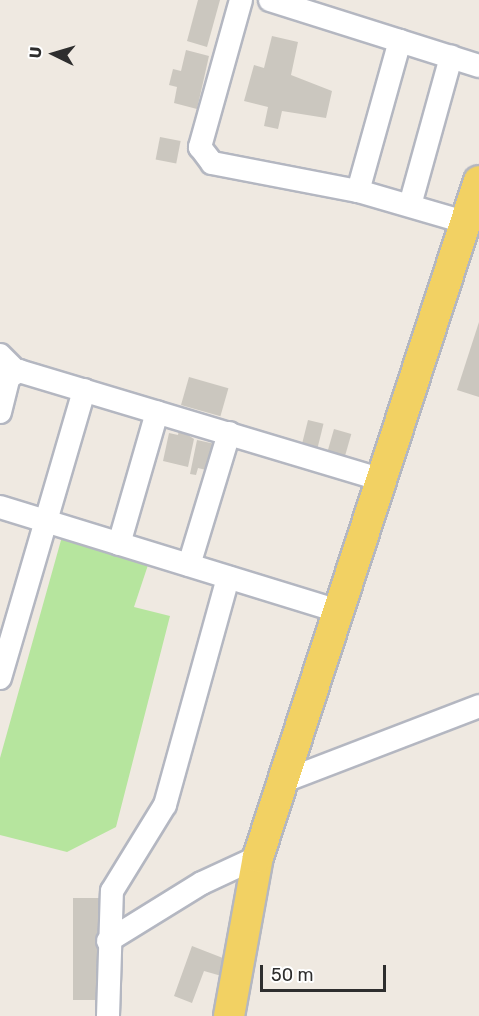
<!DOCTYPE html>
<html>
<head>
<meta charset="utf-8">
<style>
	body { margin:0 }
	#map { position:relative; width:479px; height:1016px; overflow:hidden; background:#efe9e1; font-family:Rubik,sans-serif }
	div>[style] { position:absolute }
	.green>* { inset:0; background:#b6e59e }
	.building>* { inset:0; background:#cbc7bf; transform-origin:0 0 }
	.roads { filter:drop-shadow(2px 0 #b4b7c1) drop-shadow(-2px 0 #b4b7c1) drop-shadow(0 2px #b4b7c1) drop-shadow(0 -2px #b4b7c1) }
	.minor>* { height:22px; margin:-11px; padding:0 11px; transform-origin:11px; border-radius:11px; background:#fff }
	.major>* { height:30px; margin:-15px; padding:0 15px; transform-origin:15px; border-radius:15px; background:#f2d163 }
	span { translate:-50% -50%; white-space:nowrap; text-align:center; line-height:1.15; -webkit-text-stroke:4.5px #fff; paint-order:stroke }
	.north { position:absolute; left:24px; top:24px; width:60px; height:60px; -webkit-text-stroke:4px #fff; paint-order:stroke; rotate:275deg; font-size:16px; font-weight:700; line-height:24px; text-align:center; color:#2e2e2e }
	.north::after { content:''; display:block; margin:auto; width:21px; height:27px; background:#2e2e2e; clip-path:polygon(50% 0,100% 100%,50% 72%,0 100%) }
	.scale { position:absolute; left:260px; top:965px; width:126px; height:27px; box-sizing:border-box; border:3px solid #2e2e2e; border-top:0; padding-left:8px; font-size:18px; line-height:21px; white-space:nowrap; color:#2e2e2e; -webkit-text-stroke:4px #fff; paint-order:stroke }
</style>
</head>
<body>
<div id="map">
	<div class="green">
		<i style="clip-path:polygon(63px 533px,150px 559px,134px 607px,170px 616px,116px 827px,67px 852px,0 835px,0 758px)"></i>
	</div>
	<div class="building">
		<i style="clip-path:polygon(198px 0,220px 0,207px 47px,187px 41px)"></i>
		<i style="clip-path:polygon(272px 36px,298px 42px,291px 75px,332px 91px,326px 118px,282px 111px,278px 129px,264px 126px,268px 107px,244px 101px,254px 65px,264px 68px)"></i>
		<i style="clip-path:polygon(186px 50px,209px 56px,197px 109px,174px 103px,177px 87px,169px 85px,173px 69px,181px 71px)"></i>
		<i style="left:160px;top:137px;width:21px;height:23px;rotate:11deg"></i>
		<i style="clip-path:polygon(479px 322px,479px 397px,457px 390px)"></i>
		<i style="left:189px;top:377px;width:41px;height:29px;rotate:16deg"></i>
		<i style="left:308px;top:420px;width:16px;height:28px;rotate:14deg"></i>
		<i style="clip-path:polygon(179px 429px,194px 439px,188px 467px,163px 461px,169px 433px,178px 435px)"></i>
		<i style="left:334px;top:429px;width:18px;height:25px;rotate:16deg"></i>
		<i style="clip-path:polygon(197px 440px,215px 444px,210px 471px,198px 468px,196px 475px,190px 474px)"></i>
		<i style="left:73px;top:898px;width:31px;height:102px"></i>
		<i style="clip-path:polygon(192px 946px,228px 960px,225px 977px,204px 971px,192px 1003px,174px 996px)"></i>
	</div>
	<div class="roads">
		<div class="minor">
			<i style="left:241px;top:0;width:153px;rotate:105.6deg"></i>
			<i style="left:200px;top:147px;width:20px;rotate:53deg"></i>
			<i style="left:212px;top:163px;width:149px;rotate:10.9deg"></i>
			<i style="left:358px;top:191px;width:156px;rotate:-74.4deg"></i>
			<i style="left:270px;top:0;width:219px;rotate:17.5deg"></i>
			<i style="left:358px;top:191px;width:111px;rotate:16.2deg"></i>
			<i style="left:410px;top:205px;width:154px;rotate:-74.5deg"></i>
			<i style="left:0;top:355px;width:23px;rotate:45deg"></i>
			<i style="left:0;top:412px;width:36px;rotate:-76deg"></i>
			<i style="left:9px;top:377px;width:12px;rotate:-31deg"></i>
			<i style="left:19px;top:371px;width:377px;rotate:16.7deg"></i>
			<i style="left:0;top:507px;width:355px;rotate:17.1deg"></i>
			<i style="left:119px;top:544px;width:137px;rotate:-73.9deg"></i>
			<i style="left:189px;top:565px;width:138px;rotate:-73.1deg"></i>
			<i style="left:0;top:678px;width:300px;rotate:-73.7deg"></i>
			<i style="left:284px;top:781px;width:209px;rotate:-21deg"></i>
			<i style="left:108px;top:941px;width:110px;rotate:-31.7deg"></i>
			<i style="left:202px;top:883px;width:62px;rotate:-24.9deg"></i>
			<i style="left:108px;top:1016px;width:125px;rotate:-88.2deg"></i>
			<i style="left:112px;top:891px;width:101px;rotate:-58.4deg"></i>
			<i style="left:165px;top:805px;width:236px;rotate:-74.5deg"></i>
		</div>
		<div class="major">
			<i style="left:229px;top:1016px;width:162px;rotate:-79.7deg"></i>
			<i style="left:258px;top:857px;width:711px;rotate:-71.9deg"></i>
		</div>
	</div>
	<div class="north">U</div>
	<div class="scale">50 m</div>
</div>
</body>
</html>
